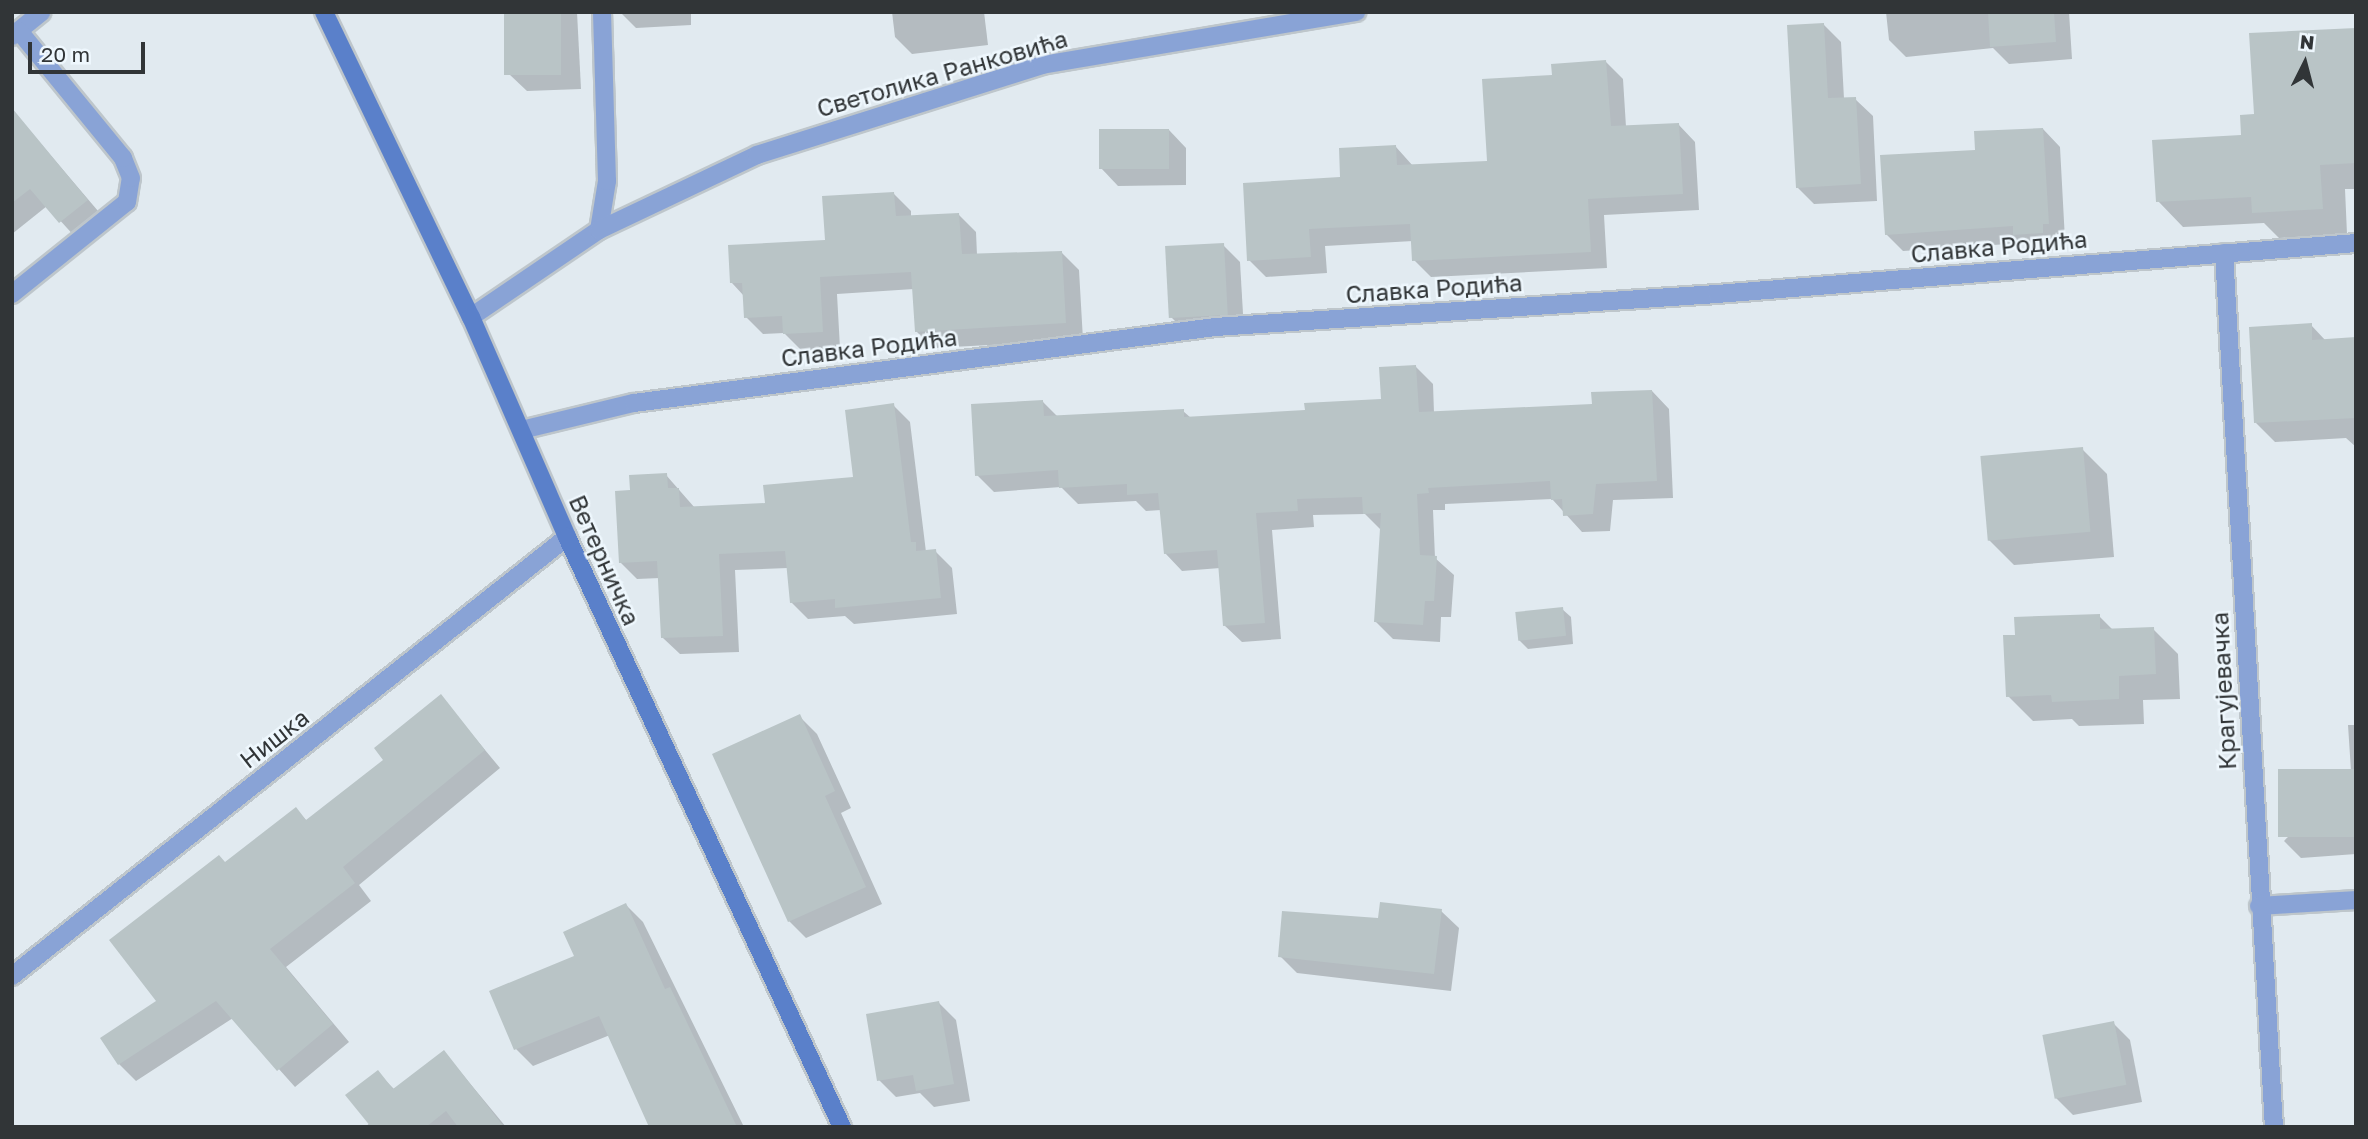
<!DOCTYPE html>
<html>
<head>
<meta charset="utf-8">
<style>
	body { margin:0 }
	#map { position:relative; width:2368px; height:1139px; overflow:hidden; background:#e1eaf0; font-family:"Golos Text",sans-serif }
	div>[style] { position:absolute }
	.shadow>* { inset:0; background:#0003 }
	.building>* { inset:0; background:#b9c4c6; transform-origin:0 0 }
	.roads { filter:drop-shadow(2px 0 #bec6cb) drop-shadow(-2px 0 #bec6cb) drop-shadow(0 2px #bec6cb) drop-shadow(0 -2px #bec6cb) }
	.street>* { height:18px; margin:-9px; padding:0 9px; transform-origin:9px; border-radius:9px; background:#89a3d6 }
	.secondary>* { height:18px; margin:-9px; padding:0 9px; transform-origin:9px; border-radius:9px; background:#5a80ca }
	span { translate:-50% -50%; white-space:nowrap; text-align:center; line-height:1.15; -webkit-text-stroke:5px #eef7fd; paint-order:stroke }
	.street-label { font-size:24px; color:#313537 }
	.frame { position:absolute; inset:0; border:14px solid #313537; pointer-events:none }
	.north { position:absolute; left:2270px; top:28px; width:70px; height:70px; -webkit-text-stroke:5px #eef7fd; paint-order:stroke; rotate:6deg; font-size:19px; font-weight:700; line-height:28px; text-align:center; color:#313537 }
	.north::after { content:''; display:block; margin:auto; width:24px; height:32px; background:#313537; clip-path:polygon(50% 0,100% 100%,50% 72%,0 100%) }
	.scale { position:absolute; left:28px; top:42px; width:117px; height:32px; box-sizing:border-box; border:4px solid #313537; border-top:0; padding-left:9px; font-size:21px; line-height:24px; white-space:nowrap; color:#313537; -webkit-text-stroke:5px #eef7fd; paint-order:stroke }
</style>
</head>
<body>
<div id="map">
	<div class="shadow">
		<i style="clip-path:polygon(506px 12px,577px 12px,581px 89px,527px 91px,509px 74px)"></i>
		<i style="clip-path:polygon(620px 12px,691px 12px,691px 25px,636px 28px)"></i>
		<i style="clip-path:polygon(892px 12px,984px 12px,988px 45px,912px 54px,895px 37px)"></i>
		<i style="clip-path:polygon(1886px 12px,2069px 12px,2072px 59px,2009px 64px,1993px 48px,1906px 57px,1889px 40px)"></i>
		<i style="clip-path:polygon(1823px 24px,1841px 42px,1844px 99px,1855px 99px,1873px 116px,1877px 201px,1814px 204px,1797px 187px)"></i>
		<i style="clip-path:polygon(2356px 30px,2356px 189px,2345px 189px,2347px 234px,2279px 238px,2264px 223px,2183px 227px,2158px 201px,2243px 137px)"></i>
		<i style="clip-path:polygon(1606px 62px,1623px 79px,1626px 127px,1678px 124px,1695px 142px,1699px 210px,1604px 215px,1607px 268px,1431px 277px,1414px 260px,1413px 241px,1325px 246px,1327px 273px,1266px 277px,1249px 260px,1342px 179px,1396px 147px,1413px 166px,1489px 162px,1554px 76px)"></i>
		<i style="clip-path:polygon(12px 110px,104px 218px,77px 239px,47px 206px,12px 234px)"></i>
		<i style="clip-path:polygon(2043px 129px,2060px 147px,2065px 240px,2059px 241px,2060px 250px,2032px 251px,2023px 243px,1903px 251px,1886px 234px,1977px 151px)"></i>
		<i style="clip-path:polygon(1169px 130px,1186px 148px,1186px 185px,1118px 186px,1101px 168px)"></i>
		<i style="clip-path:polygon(894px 194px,911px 211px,911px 217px,959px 215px,976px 232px,977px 255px,1062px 253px,1079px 270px,1083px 340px,933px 348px,916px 331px,914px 289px,837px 294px,840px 348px,802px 351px,784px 333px,763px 334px,746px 317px,744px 296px,732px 283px,827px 242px)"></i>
		<i style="clip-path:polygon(1223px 245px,1240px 262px,1244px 331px,1188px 334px,1171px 317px)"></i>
		<i style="clip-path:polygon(2311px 325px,2326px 341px,2356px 339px,2356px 447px,2346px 438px,2275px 442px,2256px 423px)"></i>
		<i style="clip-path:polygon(1416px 367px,1433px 384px,1434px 413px,1594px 406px,1652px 391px,1669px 409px,1673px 498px,1613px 500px,1610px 531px,1582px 532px,1552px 499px,1445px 504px,1445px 510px,1433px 510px,1435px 558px,1454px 575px,1451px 617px,1441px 617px,1440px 642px,1393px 639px,1376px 622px,1382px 531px,1365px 514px,1313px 515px,1314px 527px,1272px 530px,1281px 639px,1242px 642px,1224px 625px,1220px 568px,1182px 571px,1165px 553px,1161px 510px,1146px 511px,1136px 501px,1078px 504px,1061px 487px,994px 492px,977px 475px,1043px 402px,1058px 417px,1183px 411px,1191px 418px,1307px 412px,1382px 401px)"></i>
		<i style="clip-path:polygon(893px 405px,910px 422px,926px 552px,935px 551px,952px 568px,957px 614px,854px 624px,845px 616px,808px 619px,791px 602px,788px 568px,735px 570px,739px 652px,680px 654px,663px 638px,660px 578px,637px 579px,620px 562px,632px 492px,666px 475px,695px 508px,767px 505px,855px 478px)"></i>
		<i style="clip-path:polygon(2082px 449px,2107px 474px,2114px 557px,2014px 565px,1989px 540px)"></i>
		<i style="clip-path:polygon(1562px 609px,1571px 617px,1573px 644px,1528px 649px,1519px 640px)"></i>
		<i style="clip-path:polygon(2099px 616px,2113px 630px,2153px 629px,2178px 654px,2180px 699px,2143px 700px,2144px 724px,2079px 726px,2072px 719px,2033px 721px,2008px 696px,2017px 636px)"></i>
		<i style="clip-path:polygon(441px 697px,500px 768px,359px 885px,371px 901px,286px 967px,349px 1042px,295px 1087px,233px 1018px,136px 1081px,119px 1064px,159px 1002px,226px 864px,296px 810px,307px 821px,386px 760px)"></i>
		<i style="clip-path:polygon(800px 717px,817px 734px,851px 808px,841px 813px,882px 904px,806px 938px,789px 921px)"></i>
		<i style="clip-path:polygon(2348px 725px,2356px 725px,2356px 854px,2301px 858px,2284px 841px,2351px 771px)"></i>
		<i style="clip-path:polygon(626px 905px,643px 922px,744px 1127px,650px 1127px,610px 1035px,533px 1066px,516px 1049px,576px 957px)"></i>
		<i style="clip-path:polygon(1441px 911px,1459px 928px,1451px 991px,1297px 973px,1280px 956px,1379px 920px)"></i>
		<i style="clip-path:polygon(939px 1003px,956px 1020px,970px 1101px,934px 1107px,920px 1093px,896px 1097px,879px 1080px)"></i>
		<i style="clip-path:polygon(2113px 1023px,2130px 1040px,2142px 1102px,2073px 1115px,2056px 1098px)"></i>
		<i style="clip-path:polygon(444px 1052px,506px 1127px,365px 1127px,370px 1123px,377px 1072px,395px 1090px)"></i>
	</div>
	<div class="building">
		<i style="left:504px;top:12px;width:57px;height:63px"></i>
		<i style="clip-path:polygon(1988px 12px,2054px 12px,2056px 42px,1990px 47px)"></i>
		<i style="clip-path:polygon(1824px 23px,1828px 98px,1856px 97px,1861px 184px,1796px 188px,1787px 25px)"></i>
		<i style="clip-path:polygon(2356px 28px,2356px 163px,2320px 165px,2323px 209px,2252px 213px,2251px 197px,2156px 202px,2152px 140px,2241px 135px,2240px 115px,2254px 114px,2249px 33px)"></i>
		<i style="clip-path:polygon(1606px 60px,1611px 126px,1679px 123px,1683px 194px,1588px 199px,1591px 252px,1412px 261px,1410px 224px,1309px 229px,1311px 257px,1247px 261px,1243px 183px,1340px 177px,1339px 148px,1396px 145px,1397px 165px,1487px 161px,1482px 79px,1552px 75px,1551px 64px)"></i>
		<i style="clip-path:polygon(12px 108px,88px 200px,59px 223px,30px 189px,12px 203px)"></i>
		<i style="clip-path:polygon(2043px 128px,2049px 224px,2043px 224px,2043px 233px,2013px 235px,2013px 226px,1885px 235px,1880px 155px,1975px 150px,1974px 131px)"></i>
		<i style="left:1099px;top:129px;width:70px;height:40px"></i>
		<i style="clip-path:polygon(894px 192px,896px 216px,959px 213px,962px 254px,1062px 251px,1066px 323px,915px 332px,911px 272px,820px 277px,823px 332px,783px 334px,782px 316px,744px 318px,742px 283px,730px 283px,728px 245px,825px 240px,822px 196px)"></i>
		<i style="left:1224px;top:243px;width:72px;height:59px;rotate:87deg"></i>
		<i style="clip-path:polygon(2312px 323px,2312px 340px,2356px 337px,2356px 418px,2254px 423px,2249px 327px)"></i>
		<i style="clip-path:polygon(1416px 365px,1419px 412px,1592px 404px,1591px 392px,1652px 390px,1657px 481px,1596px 484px,1593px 514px,1563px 516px,1562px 499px,1551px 500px,1550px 481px,1428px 488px,1429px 493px,1417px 494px,1420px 555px,1437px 556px,1434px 601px,1425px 601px,1423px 625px,1374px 622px,1381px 513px,1363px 514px,1362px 497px,1297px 499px,1298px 511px,1256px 513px,1265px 623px,1223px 626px,1217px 550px,1164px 554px,1158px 493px,1127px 495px,1127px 484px,1059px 488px,1058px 470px,975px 476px,971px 404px,1043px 400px,1044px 416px,1184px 409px,1184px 417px,1305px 410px,1304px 403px,1381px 399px,1379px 367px)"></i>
		<i style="clip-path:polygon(894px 403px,911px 542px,916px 542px,916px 551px,936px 549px,941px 598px,835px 608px,835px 599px,790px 603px,785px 551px,719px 554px,723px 636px,661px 638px,657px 561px,619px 563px,615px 491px,630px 490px,629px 475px,667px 473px,668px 488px,679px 488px,680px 507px,765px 503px,763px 485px,853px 477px,845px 410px)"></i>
		<i style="left:2083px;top:447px;width:85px;height:103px;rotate:85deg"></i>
		<i style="left:1563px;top:607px;width:29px;height:48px;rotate:84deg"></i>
		<i style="clip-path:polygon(2100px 614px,2100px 629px,2154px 627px,2156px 674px,2119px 676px,2119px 699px,2052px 702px,2051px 695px,2006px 697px,2003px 635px,2015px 635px,2014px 617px)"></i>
		<i style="clip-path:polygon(441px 694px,485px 750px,343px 867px,355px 883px,270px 949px,333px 1024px,277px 1071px,216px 1001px,118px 1065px,100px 1038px,156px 1001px,109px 940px,219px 855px,225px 862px,296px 807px,306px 820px,383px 760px,374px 748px)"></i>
		<i style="clip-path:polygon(800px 714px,835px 791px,825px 796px,866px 887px,788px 922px,712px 754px)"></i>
		<i style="left:2356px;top:769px;width:68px;height:78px;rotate:90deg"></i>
		<i style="clip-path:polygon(1380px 902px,1442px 909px,1434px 974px,1278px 957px,1282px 911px,1378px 918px)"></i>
		<i style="clip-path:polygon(626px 903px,665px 989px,670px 987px,737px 1127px,649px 1127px,599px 1016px,514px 1050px,489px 991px,574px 956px,563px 932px)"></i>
		<i style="clip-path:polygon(939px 1001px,954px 1084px,916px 1091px,913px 1075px,877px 1081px,866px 1014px)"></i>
		<i style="left:2114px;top:1021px;width:65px;height:73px;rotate:79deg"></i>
		<i style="clip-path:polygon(444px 1050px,504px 1127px,458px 1127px,446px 1111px,426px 1127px,371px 1127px,345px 1095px,378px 1070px,393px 1089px)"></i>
	</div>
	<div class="roads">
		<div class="street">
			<i style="left:12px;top:36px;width:38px;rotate:-39deg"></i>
			<i style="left:599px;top:230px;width:50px;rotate:-80.7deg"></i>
			<i style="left:607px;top:181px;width:169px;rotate:-91.7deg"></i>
			<i style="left:2224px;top:253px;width:875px;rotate:86.73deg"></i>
			<i style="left:12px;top:294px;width:147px;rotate:-38.7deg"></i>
			<i style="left:127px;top:202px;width:24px;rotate:-81deg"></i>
			<i style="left:131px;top:178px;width:22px;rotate:-112deg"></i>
			<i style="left:123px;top:158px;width:164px;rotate:-129.3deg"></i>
			<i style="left:471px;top:317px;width:155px;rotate:-34.2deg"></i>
			<i style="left:599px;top:230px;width:175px;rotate:-25.4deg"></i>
			<i style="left:757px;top:155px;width:299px;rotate:-17.5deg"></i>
			<i style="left:1042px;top:65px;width:319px;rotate:-9.6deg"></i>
			<i style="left:522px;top:430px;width:115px;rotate:-13.6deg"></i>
			<i style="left:634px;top:403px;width:586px;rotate:-7.45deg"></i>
			<i style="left:1215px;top:327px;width:503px;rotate:-3.76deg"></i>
			<i style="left:1717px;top:294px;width:641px;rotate:-4.56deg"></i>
			<i style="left:2259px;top:906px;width:97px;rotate:-3.5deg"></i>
			<i style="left:12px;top:976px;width:708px;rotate:-38.34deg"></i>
		</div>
		<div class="secondary">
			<i style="left:324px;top:12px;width:339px;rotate:64.3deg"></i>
			<i style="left:471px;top:317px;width:240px;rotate:66.4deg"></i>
			<i style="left:567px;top:537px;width:651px;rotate:65.01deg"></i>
		</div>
	</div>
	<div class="street-label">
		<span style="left:942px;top:73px;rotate:-16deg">Светолика Ранковића</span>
		<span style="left:1999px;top:246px;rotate:-5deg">Славка Родића</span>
		<span style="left:1434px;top:288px;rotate:-4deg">Славка Родића</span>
		<span style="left:869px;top:347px;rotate:-7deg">Славка Родића</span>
		<span style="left:605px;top:560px;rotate:66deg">Ветерничка</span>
		<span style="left:2223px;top:691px;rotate:-93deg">Крагујевачка</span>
		<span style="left:274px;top:738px;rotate:-38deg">Нишка</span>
	</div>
	<div class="frame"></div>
	<div class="north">N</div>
	<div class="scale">20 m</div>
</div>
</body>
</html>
